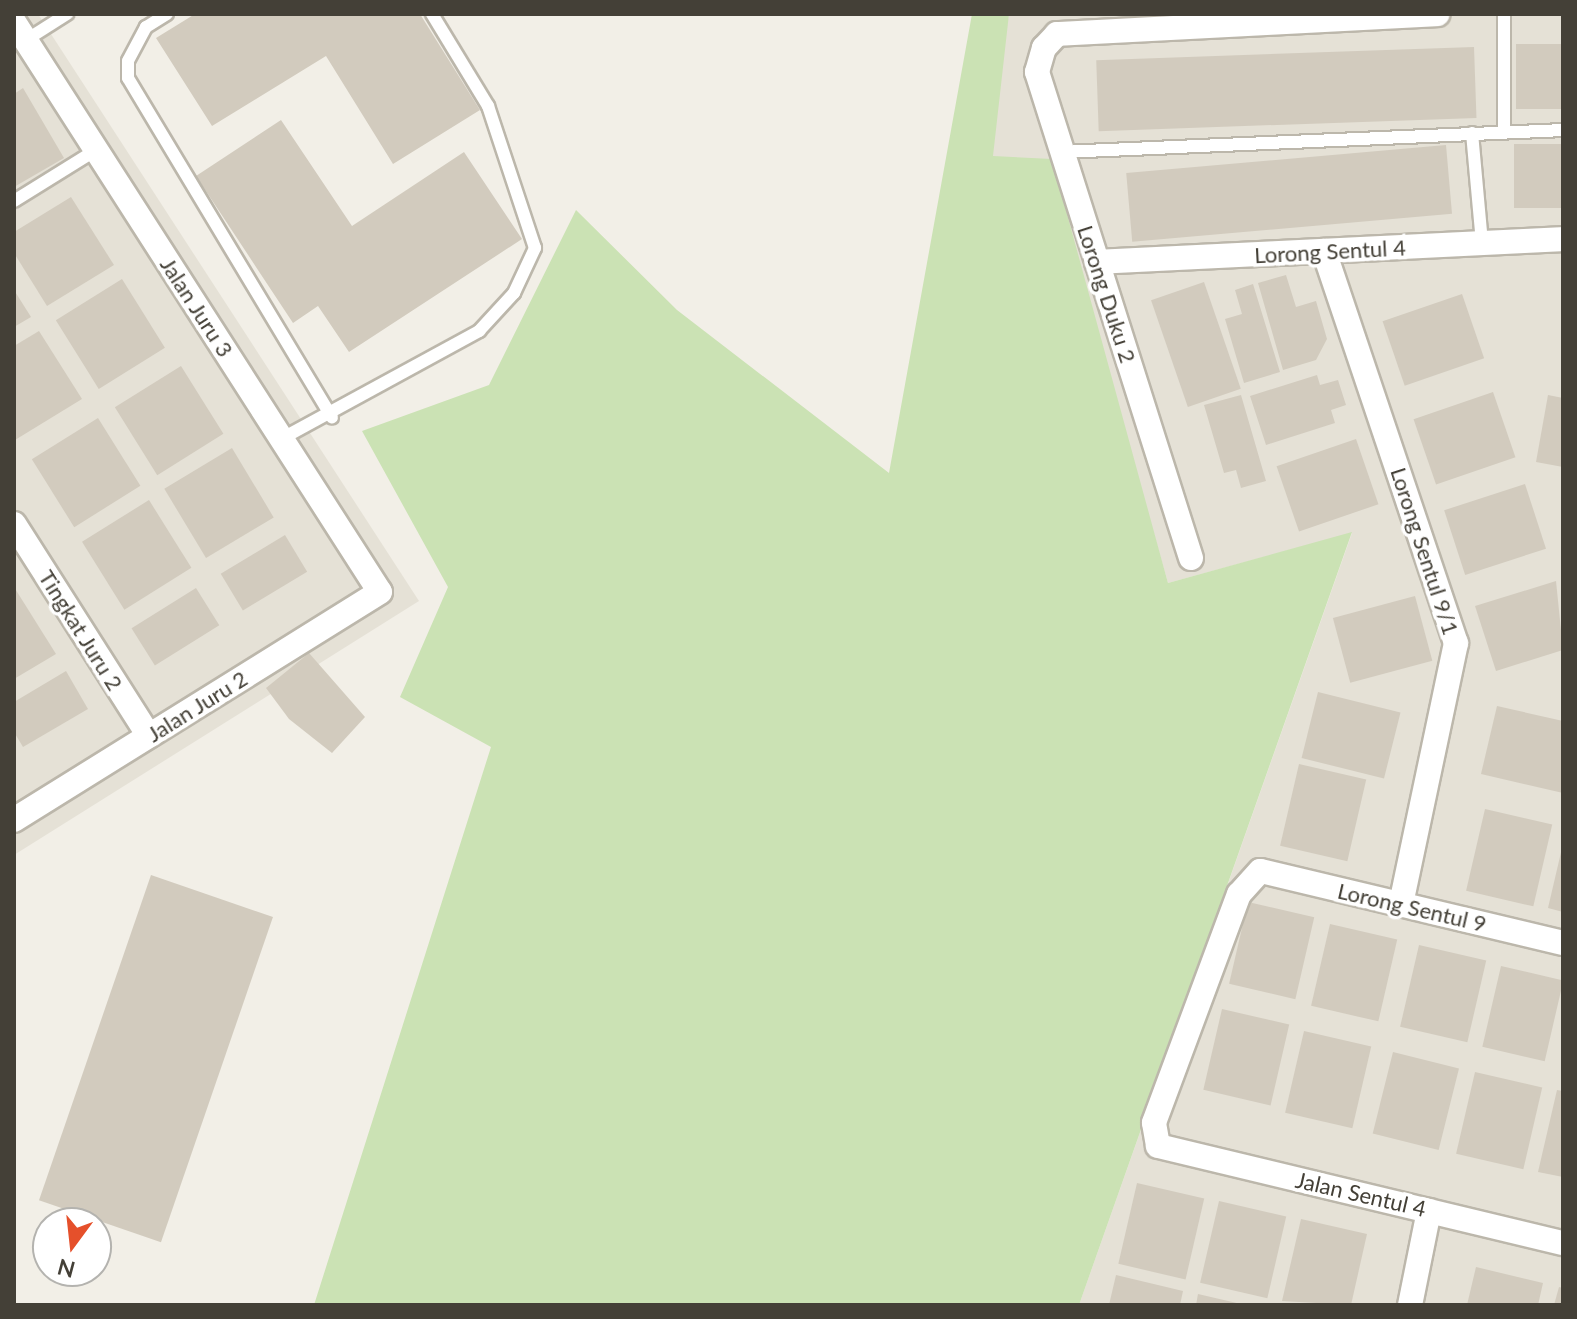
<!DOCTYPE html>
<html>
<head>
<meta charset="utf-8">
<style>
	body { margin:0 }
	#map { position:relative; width:1577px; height:1319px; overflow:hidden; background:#f2efe7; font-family:Lato,sans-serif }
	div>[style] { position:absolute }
	.residential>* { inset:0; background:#e5e1d6 }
	.green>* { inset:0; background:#cbe2b4 }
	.building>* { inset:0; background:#d2cbbe; transform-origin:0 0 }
	.roads { filter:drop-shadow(2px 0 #bcb7ab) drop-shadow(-2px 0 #bcb7ab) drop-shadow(0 2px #bcb7ab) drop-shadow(0 -2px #bcb7ab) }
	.lane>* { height:12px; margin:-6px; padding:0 6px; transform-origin:6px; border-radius:6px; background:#fff }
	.street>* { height:24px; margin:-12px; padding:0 12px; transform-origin:12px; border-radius:12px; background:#fff }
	span { translate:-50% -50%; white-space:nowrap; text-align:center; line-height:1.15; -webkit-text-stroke:7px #fff; paint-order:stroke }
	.street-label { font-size:22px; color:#444037 }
	.frame { position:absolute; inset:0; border:16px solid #444037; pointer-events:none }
	.north { position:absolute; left:32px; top:1207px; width:80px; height:80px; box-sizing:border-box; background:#fff; border:2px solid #b4b3af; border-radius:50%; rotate:195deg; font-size:22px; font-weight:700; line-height:32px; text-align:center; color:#444037 }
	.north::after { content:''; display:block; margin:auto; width:28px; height:36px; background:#e5502b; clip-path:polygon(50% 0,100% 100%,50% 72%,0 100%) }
</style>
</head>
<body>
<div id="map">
	<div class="residential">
		<i style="clip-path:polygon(14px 14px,38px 14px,419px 601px,14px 855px)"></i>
		<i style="clip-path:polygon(1009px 14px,1563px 14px,1563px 1305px,1079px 1305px,1352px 533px,1168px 583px,1112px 386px,982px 409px,995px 93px)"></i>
	</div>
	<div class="green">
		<i style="clip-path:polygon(972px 14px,1009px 14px,993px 156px,1052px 159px,1168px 583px,1352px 532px,1079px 1305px,314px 1305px,491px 747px,400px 697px,448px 587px,362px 431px,489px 385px,576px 210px,677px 310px,889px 473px)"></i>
	</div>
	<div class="building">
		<i style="clip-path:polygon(195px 14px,420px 14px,480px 110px,393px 164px,326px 56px,212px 126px,156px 38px)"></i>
		<i style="left:1563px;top:44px;width:65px;height:47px;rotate:90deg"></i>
		<i style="left:1474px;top:47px;width:71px;height:378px;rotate:88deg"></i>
		<i style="clip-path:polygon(23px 88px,64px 158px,14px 187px,14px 94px)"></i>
		<i style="clip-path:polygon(281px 120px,352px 226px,464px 152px,522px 239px,349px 352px,318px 306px,293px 323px,196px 176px)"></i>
		<i style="left:1563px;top:144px;width:64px;height:49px;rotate:90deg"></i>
		<i style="left:1446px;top:145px;width:69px;height:321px;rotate:85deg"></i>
		<i style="clip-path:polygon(71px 197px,114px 265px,47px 306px,14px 253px,14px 232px)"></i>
		<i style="clip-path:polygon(1286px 275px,1296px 307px,1316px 301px,1327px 339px,1316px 360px,1283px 370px,1258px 283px)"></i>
		<i style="left:122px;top:279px;width:81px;height:78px;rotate:58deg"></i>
		<i style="left:1204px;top:282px;width:113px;height:56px;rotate:71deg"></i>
		<i style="clip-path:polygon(1253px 284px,1280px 372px,1244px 383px,1225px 319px,1242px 314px,1235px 290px)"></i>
		<i style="clip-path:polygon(14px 290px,31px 317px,14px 327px)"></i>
		<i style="left:1462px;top:294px;width:68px;height:84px;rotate:71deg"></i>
		<i style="clip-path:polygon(39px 331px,82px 399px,15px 440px,14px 346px)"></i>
		<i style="left:181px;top:366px;width:80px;height:78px;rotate:58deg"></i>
		<i style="clip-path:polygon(1317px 375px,1320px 385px,1338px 380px,1346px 405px,1331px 410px,1335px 423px,1266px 445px,1250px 396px)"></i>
		<i style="left:1493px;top:392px;width:69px;height:84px;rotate:71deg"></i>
		<i style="clip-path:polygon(1241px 395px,1266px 481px,1241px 488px,1236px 470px,1224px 473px,1204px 405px)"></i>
		<i style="clip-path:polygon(1548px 395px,1563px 398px,1563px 467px,1536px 462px)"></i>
		<i style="left:98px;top:418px;width:80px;height:78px;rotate:58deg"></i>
		<i style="left:1356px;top:439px;width:69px;height:84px;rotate:71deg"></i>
		<i style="left:232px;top:448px;width:81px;height:79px;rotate:59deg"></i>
		<i style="left:1525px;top:484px;width:68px;height:85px;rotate:72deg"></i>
		<i style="left:149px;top:500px;width:80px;height:79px;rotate:58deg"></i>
		<i style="left:285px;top:535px;width:43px;height:75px;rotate:59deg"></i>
		<i style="clip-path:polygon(1556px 581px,1563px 650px,1496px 671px,1475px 606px)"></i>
		<i style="clip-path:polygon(14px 587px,56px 654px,14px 679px)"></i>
		<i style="left:196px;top:588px;width:44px;height:76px;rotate:58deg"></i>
		<i style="left:1415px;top:596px;width:67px;height:85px;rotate:75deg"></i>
		<i style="clip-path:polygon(309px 653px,365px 717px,332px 753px,289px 719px,266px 688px)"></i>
		<i style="clip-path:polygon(66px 671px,88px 709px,23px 747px,14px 732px,14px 702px)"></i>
		<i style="left:1318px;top:692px;width:85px;height:68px;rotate:14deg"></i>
		<i style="clip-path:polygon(1497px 706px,1563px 721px,1563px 793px,1481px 774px)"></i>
		<i style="left:1299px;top:764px;width:69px;height:84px;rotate:13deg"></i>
		<i style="left:1485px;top:809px;width:69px;height:84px;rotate:13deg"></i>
		<i style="clip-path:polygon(1562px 848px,1563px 849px,1563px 912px,1548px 908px)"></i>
		<i style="left:151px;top:875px;width:129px;height:344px;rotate:19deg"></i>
		<i style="left:1248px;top:902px;width:68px;height:84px;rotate:13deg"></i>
		<i style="left:1330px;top:924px;width:69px;height:84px;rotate:13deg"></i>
		<i style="left:1419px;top:945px;width:69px;height:84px;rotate:13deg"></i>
		<i style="left:1501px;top:966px;width:64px;height:83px;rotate:13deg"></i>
		<i style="left:1222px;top:1009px;width:69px;height:83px;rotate:13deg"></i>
		<i style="left:1304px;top:1031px;width:69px;height:84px;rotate:13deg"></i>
		<i style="left:1393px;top:1052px;width:68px;height:84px;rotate:14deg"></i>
		<i style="left:1475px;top:1072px;width:69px;height:84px;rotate:13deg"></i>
		<i style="clip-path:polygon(1557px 1090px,1563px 1091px,1563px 1177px,1538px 1172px)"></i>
		<i style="left:1137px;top:1183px;width:69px;height:83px;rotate:13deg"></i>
		<i style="left:1219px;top:1201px;width:69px;height:84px;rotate:13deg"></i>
		<i style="clip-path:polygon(1301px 1219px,1367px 1234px,1351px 1305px,1282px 1301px)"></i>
		<i style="clip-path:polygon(1476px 1267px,1543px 1283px,1538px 1305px,1467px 1305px)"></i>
		<i style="clip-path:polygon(1116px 1275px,1183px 1291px,1180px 1305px,1109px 1305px)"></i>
		<i style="clip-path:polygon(1559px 1287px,1563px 1288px,1563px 1305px,1554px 1305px)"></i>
		<i style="clip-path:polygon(1198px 1294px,1241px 1304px,1241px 1305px,1196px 1305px)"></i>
	</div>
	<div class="roads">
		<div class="lane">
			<i style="left:167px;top:14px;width:25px;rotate:148deg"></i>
			<i style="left:146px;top:27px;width:38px;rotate:118deg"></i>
			<i style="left:128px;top:61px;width:17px;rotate:90deg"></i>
			<i style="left:128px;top:78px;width:396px;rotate:59deg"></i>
			<i style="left:1504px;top:14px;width:118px;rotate:90deg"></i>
			<i style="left:26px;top:40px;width:49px;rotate:-32.4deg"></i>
			<i style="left:1472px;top:133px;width:110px;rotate:84.8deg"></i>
			<i style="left:1062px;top:152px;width:501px;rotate:-2.51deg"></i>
			<i style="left:14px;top:201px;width:97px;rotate:-31.9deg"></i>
			<i style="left:281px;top:439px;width:226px;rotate:-28.6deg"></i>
			<i style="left:479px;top:331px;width:52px;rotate:-47.4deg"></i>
			<i style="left:514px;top:293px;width:50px;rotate:-65deg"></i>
			<i style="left:535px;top:248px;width:150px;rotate:-108.3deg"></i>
			<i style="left:488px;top:106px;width:108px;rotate:-121.3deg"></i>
		</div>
		<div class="street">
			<i style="left:14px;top:22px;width:677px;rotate:57.3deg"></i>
			<i style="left:380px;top:592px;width:431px;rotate:148.1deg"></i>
			<i style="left:1324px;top:251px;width:414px;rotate:71.4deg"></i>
			<i style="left:1456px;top:643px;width:267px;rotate:101.9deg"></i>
			<i style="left:1097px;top:262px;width:467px;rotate:-2.8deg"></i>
			<i style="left:14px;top:524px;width:251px;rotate:57.5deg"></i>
			<i style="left:1191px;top:558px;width:510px;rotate:-107.58deg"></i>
			<i style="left:1037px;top:72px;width:25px;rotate:-74deg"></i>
			<i style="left:1044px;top:48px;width:19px;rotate:-47deg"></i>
			<i style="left:1057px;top:34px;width:381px;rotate:-3deg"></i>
			<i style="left:1563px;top:943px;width:311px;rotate:-166.6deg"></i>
			<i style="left:1260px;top:871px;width:31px;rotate:132deg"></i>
			<i style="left:1239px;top:894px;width:244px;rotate:110.4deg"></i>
			<i style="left:1154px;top:1123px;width:23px;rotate:80deg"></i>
			<i style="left:1158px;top:1146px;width:416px;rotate:13.5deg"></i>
			<i style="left:1410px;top:1305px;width:96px;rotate:-78.6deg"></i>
		</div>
	</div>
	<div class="street-label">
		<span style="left:1330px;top:251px;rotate:-3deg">Lorong Sentul 4</span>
		<span style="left:1107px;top:294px;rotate:72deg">Lorong Duku 2</span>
		<span style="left:197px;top:307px;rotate:57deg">Jalan Juru 3</span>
		<span style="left:1425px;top:551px;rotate:72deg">Lorong Sentul 9/1</span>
		<span style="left:81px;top:630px;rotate:58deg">Tingkat Juru 2</span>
		<span style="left:197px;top:706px;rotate:-32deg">Jalan Juru 2</span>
		<span style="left:1412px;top:907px;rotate:13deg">Lorong Sentul 9</span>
		<span style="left:1361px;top:1194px;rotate:13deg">Jalan Sentul 4</span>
	</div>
	<div class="frame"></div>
	<div class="north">N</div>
</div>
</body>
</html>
